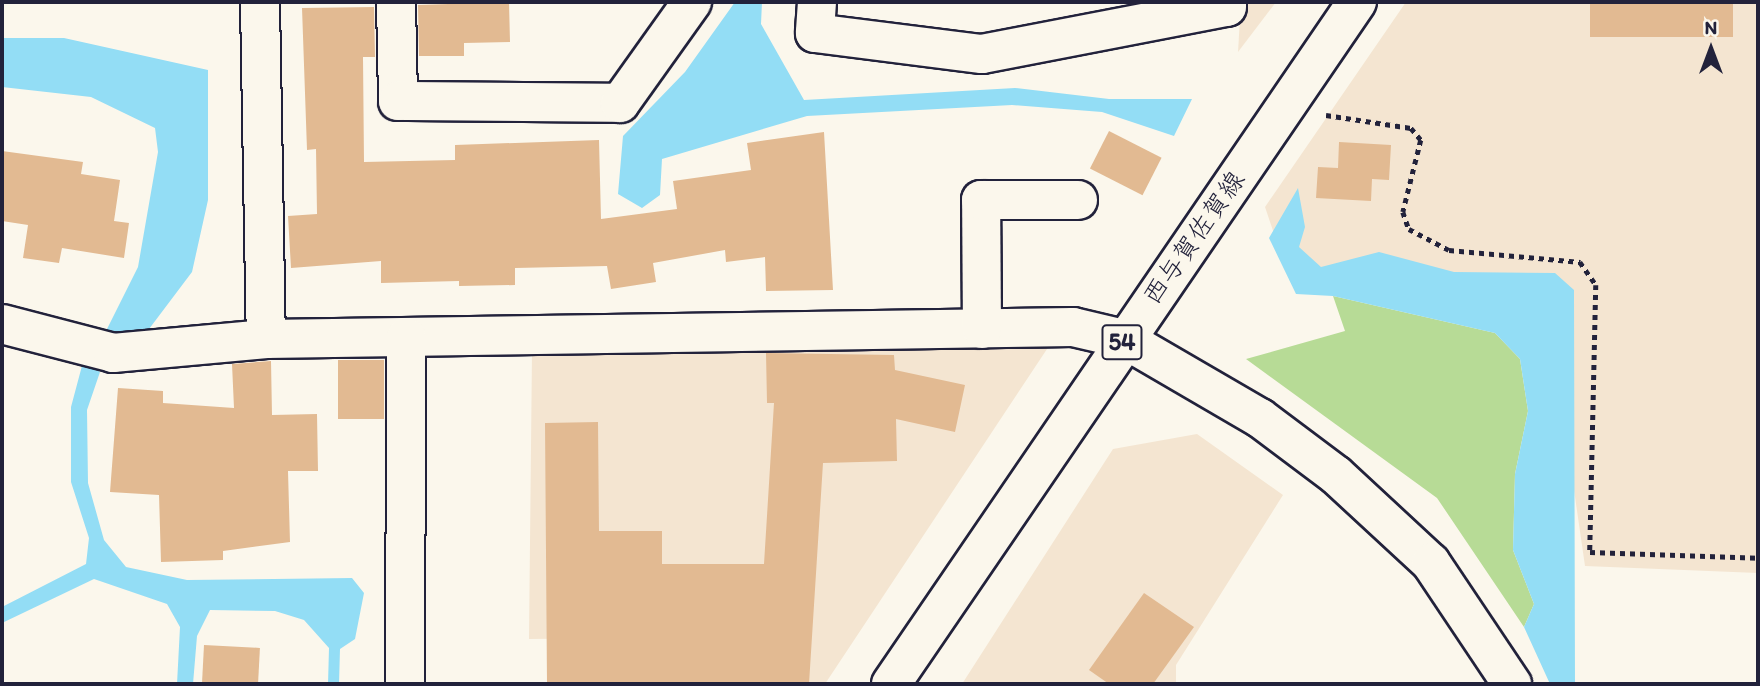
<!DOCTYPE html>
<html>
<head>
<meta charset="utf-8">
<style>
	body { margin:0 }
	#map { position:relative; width:1760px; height:686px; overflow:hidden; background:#fbf7ec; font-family:Itim,"Klee One",sans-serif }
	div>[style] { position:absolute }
	.built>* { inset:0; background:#f4e5d1 }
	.green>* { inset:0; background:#b7db96 }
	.water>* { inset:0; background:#93ddf5 }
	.building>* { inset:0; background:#e2ba92; transform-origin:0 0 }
	.path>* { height:4.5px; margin-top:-2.25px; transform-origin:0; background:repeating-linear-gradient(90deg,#22223b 0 5px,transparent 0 10px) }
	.roads { filter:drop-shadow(2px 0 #22223b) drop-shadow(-2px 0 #22223b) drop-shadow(0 2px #22223b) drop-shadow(0 -2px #22223b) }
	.minor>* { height:38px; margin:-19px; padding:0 19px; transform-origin:19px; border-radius:19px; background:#fbf7ec }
	.major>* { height:38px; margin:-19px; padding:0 19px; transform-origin:19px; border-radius:19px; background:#fbf7ec }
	span { translate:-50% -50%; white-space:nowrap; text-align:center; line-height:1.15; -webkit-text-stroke:7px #fbf7ec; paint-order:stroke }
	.shield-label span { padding:2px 5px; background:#fbf7ec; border:2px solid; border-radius:5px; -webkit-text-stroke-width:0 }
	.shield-label { font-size:24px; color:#22223b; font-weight:700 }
	.street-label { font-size:26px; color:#22223b }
	.frame { position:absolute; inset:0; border:4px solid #22223b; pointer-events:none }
	.north { position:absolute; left:1676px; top:14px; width:70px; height:70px; -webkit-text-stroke:5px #fbf7ec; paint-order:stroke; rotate:0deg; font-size:19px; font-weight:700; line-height:28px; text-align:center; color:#22223b }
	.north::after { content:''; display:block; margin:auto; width:24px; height:32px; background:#22223b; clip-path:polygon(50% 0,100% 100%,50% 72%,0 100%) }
</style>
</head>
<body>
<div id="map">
	<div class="built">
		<i style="clip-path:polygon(1241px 2px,1276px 2px,1238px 52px)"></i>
		<i style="clip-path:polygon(1406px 2px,1758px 2px,1758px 573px,1585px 566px,1546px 296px,1290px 281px,1265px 207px)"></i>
		<i style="clip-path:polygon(1051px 343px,825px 684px,747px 684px,746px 637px,529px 639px,532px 351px)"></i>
		<i style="clip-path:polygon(1197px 434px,1283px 495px,1176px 665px,1176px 684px,962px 684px,1113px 449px)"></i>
	</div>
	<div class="green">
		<i style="clip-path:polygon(1333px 296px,1495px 333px,1520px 359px,1528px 411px,1515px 474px,1513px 550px,1534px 604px,1524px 627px,1437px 498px,1246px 359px,1345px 331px)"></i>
	</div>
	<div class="water">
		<i style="clip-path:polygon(735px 2px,762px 2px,761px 24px,804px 100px,1015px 88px,1109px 99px,1192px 99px,1174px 136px,1102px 112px,1012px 105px,807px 116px,662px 159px,660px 195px,642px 208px,618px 194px,623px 136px,685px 72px)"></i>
		<i style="clip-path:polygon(2px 38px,64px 38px,208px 70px,208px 200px,192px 272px,143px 337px,106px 331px,138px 267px,158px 152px,155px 128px,91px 97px,2px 87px)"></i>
		<i style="clip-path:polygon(1298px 188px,1305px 227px,1299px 247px,1321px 267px,1379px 252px,1454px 272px,1555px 273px,1574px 290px,1575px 684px,1550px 684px,1524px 627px,1534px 604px,1513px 550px,1515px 474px,1528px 411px,1520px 359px,1495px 333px,1333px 296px,1296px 294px,1269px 238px)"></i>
		<i style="clip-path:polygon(83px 362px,100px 372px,87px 410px,88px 483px,104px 540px,126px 567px,187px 580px,352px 578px,364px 593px,355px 639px,340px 649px,339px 684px,328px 684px,329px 648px,304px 620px,275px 611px,210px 610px,197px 636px,193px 684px,177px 684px,180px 627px,167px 604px,94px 579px,2px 623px,2px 607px,86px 564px,89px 538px,71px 482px,71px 407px)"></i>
	</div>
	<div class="building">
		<i style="clip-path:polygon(509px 2px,510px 42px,464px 43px,464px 56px,419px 56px,418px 5px)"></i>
		<i style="left:1590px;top:2px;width:143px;height:35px"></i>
		<i style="clip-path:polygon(374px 7px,375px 57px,363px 57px,364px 162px,455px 160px,455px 145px,599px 140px,601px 219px,677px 209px,673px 181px,751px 170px,747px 143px,824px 132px,833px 290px,766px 291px,765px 257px,726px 262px,725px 250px,653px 263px,656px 282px,611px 289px,607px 266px,515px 268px,515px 285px,459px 286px,459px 281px,381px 283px,381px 261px,291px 268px,288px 216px,317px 214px,316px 149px,307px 150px,302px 8px)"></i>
		<i style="left:1109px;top:131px;width:59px;height:42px;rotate:27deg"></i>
		<i style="clip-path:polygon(1339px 142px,1391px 145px,1389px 180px,1372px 179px,1371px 201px,1316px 198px,1318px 167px,1338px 168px)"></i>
		<i style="clip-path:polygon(2px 151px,83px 162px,81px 174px,120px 180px,114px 221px,129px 223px,124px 258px,62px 248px,59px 263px,23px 258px,28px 225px,2px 221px)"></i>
		<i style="clip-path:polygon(766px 353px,894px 355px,895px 370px,965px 385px,955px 432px,896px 419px,897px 461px,823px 463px,809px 684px,547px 684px,545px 423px,598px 422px,599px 531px,662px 531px,662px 564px,764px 564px,774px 403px,767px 403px)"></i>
		<i style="left:338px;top:360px;width:46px;height:59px"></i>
		<i style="clip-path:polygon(271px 361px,272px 415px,317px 414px,318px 471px,288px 471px,290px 542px,223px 551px,223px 560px,161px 562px,159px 495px,110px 492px,118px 388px,163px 391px,163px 403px,234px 408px,232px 364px)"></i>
		<i style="clip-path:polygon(1144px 593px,1194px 627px,1153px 684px,1109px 684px,1089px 670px)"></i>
		<i style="left:204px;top:645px;width:56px;height:39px;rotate:3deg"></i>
	</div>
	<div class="path">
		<i style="left:1326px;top:115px;width:86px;rotate:8.7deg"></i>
		<i style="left:1411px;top:128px;width:16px;rotate:50deg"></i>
		<i style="left:1421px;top:140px;width:74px;rotate:104deg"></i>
		<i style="left:1403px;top:212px;width:18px;rotate:71deg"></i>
		<i style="left:1409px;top:229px;width:45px;rotate:27.7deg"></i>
		<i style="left:1449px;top:250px;width:132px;rotate:5.2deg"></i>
		<i style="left:1580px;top:262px;width:28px;rotate:55deg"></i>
		<i style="left:1596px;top:285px;width:267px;rotate:91.3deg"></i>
		<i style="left:1590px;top:552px;width:168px;rotate:2deg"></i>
	</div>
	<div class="roads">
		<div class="minor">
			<i style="left:260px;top:2px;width:337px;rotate:89deg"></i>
			<i style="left:396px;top:2px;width:99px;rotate:88.8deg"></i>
			<i style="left:398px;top:101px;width:222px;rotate:0.5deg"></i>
			<i style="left:620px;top:103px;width:124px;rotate:-54.5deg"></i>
			<i style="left:817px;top:2px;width:31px;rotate:94deg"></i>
			<i style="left:815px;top:33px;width:168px;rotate:7.2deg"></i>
			<i style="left:982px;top:54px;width:249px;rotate:-10.9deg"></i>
			<i style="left:1227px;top:7px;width:5px;rotate:-90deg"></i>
			<i style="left:2px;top:324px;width:115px;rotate:14.6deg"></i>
			<i style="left:113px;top:353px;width:154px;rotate:-5.2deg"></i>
			<i style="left:266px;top:339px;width:807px;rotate:-0.85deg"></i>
			<i style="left:1073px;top:327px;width:52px;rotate:13.2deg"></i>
			<i style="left:1124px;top:339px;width:157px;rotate:30.2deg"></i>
			<i style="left:1260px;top:418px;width:95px;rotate:36.9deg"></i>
			<i style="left:1336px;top:475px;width:129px;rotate:42.8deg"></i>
			<i style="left:1431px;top:563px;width:146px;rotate:56.2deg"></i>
			<i style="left:982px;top:329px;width:129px;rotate:-90.4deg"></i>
			<i style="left:981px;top:200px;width:97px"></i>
			<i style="left:405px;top:684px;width:347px;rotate:-89.8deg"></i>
		</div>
		<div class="major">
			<i style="left:891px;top:684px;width:826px;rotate:-55.66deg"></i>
		</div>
	</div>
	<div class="shield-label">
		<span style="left:1122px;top:342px">54</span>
	</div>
	<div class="street-label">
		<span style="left:1194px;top:238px;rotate:-55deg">西与賀佐賀線</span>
	</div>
	<div class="frame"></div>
	<div class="north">N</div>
</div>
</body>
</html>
